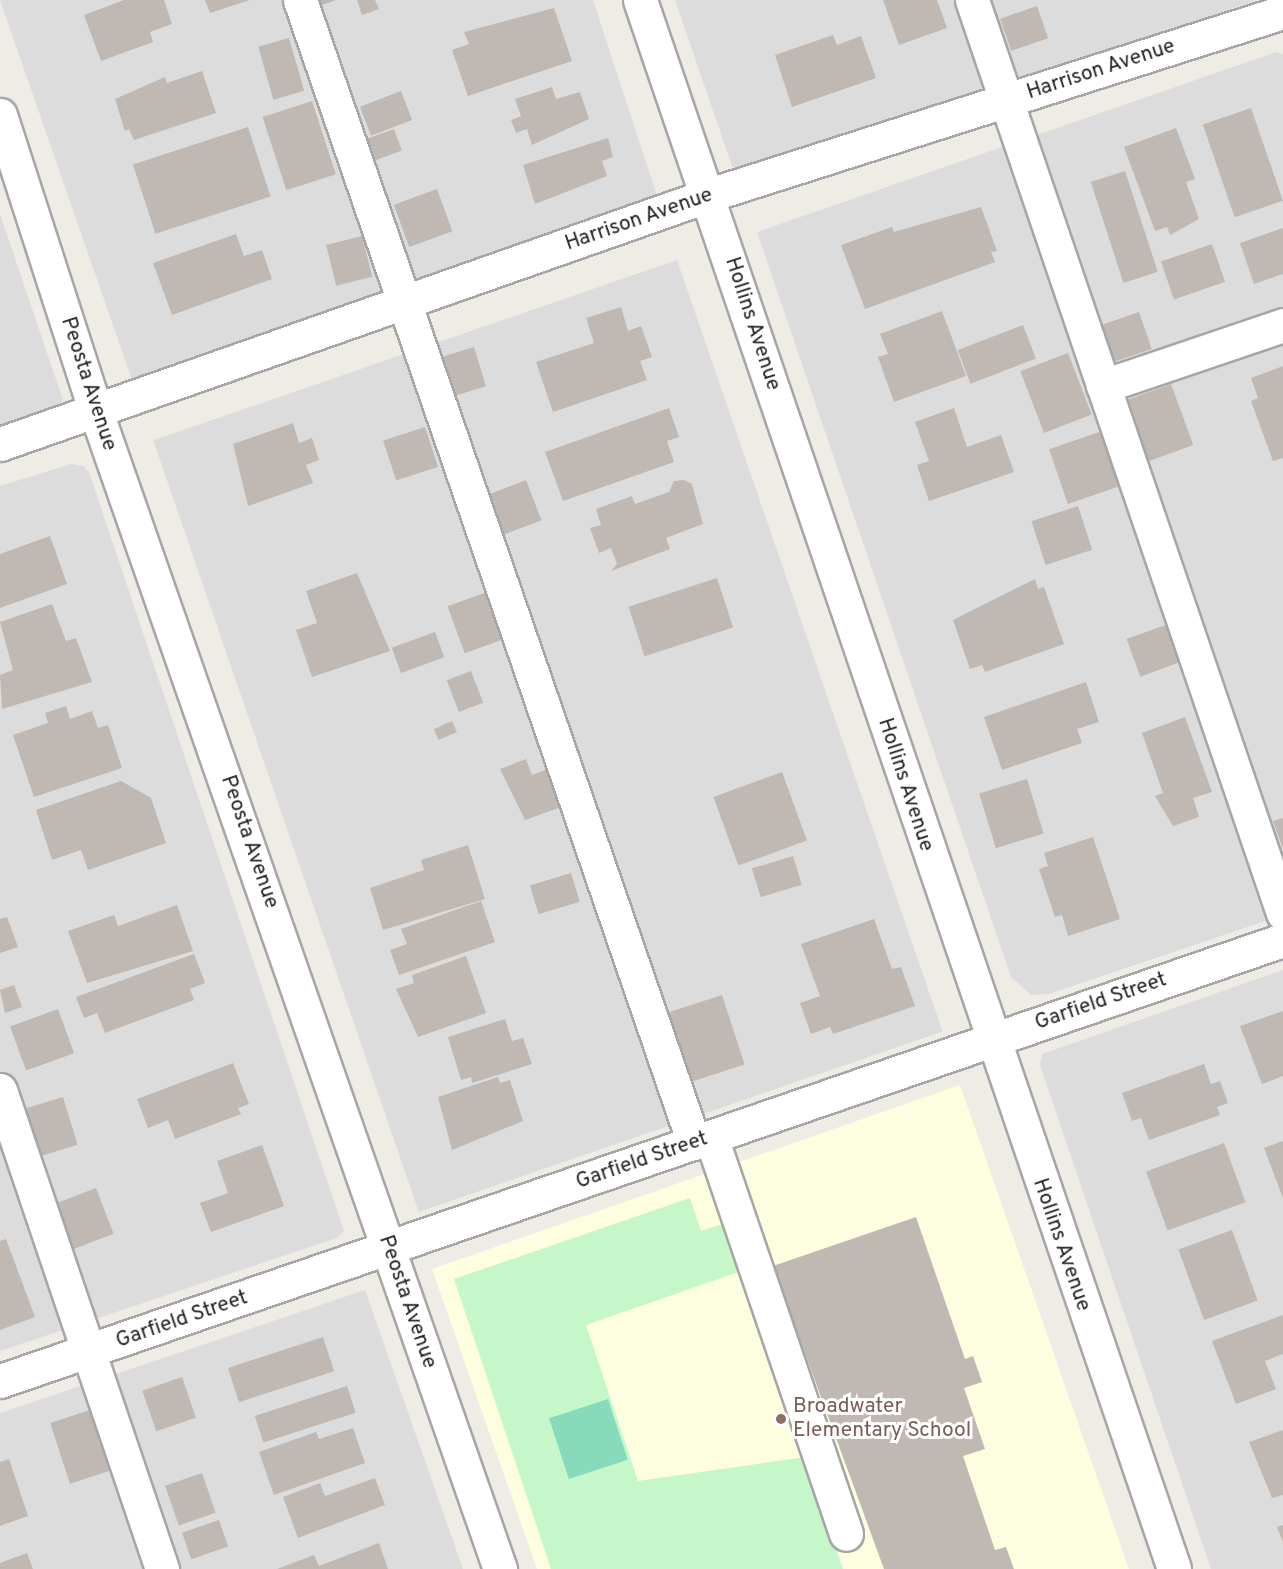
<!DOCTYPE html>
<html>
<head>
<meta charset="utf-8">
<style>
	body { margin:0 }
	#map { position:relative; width:1283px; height:1569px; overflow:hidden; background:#efece6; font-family:Overpass,sans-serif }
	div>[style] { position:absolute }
	.residential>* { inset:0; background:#dddcdc; transform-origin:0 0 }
	.education>* { inset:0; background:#fdfee0 }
	.park>* { inset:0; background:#c5f7ca }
	.pitch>* { inset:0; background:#87dbbc; transform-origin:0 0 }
	.building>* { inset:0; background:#c0b8b2; transform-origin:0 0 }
	.roads { filter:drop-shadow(2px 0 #a6a6a6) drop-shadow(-2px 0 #a6a6a6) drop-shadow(0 2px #a6a6a6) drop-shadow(0 -2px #a6a6a6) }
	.minor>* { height:33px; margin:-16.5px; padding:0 16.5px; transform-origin:16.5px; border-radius:16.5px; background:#fff }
	.dots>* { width:16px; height:16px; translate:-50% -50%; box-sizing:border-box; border:3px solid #fff; border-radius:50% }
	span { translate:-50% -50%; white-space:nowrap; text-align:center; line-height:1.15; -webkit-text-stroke:6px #fff; paint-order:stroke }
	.street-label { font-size:21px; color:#1f1f1f }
	.education-label { font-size:21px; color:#785e54 }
	.left { translate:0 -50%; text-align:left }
</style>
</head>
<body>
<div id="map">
	<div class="residential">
		<i style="clip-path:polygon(0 0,593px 0,658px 199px,132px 380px)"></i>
		<i style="clip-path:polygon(675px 0,1257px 0,744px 174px,732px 166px)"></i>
		<i style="clip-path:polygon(1276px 52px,1283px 54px,1283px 915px,1049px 994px,1031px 995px,1011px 977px,757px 232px)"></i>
		<i style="clip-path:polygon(0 214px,63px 400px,59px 408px,0 429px)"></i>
		<i style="left:677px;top:260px;width:816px;height:554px;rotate:71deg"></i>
		<i style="clip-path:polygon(71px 464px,84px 466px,90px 475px,344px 1231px,337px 1238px,0 1351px,0 486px)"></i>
		<i style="clip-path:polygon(1283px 970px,1283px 1569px,1211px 1569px,1040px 1065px,1042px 1054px)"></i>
		<i style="clip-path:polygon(365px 1290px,463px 1569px,0 1569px,0 1413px)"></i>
	</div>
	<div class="education">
		<i style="clip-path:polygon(960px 1085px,1129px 1569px,537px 1569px,432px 1269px)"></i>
	</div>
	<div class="park">
		<i style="clip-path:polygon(690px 1198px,701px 1231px,735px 1220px,750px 1268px,586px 1325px,638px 1481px,805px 1457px,843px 1569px,551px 1569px,454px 1279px)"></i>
	</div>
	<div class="pitch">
		<i style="left:608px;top:1399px;width:64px;height:62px;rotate:72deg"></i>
	</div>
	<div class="building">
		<i style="clip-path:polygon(124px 0,164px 0,172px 24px,150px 32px,153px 42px,101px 61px,84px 15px)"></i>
		<i style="clip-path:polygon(205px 0,250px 0,210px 13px)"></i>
		<i style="clip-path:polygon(313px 0,336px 0,316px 7px)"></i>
		<i style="clip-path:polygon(357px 0,375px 0,379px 9px,362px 15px)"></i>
		<i style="clip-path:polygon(883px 0,937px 0,947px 28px,899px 45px)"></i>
		<i style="left:1037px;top:6px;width:34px;height:39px;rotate:71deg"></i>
		<i style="clip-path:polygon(554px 8px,572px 61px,468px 96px,452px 50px,469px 44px,464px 32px)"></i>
		<i style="clip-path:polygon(833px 35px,837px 45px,861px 36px,876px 78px,792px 107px,775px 55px)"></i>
		<i style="left:289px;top:38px;width:55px;height:32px;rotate:74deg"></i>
		<i style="clip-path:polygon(202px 71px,216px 113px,134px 140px,129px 129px,125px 131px,115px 99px,165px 77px,167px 83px)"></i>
		<i style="clip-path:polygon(552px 87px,556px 99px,580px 92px,589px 119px,532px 145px,527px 129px,516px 133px,511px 120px,521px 116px,515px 99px)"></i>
		<i style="left:401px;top:91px;width:31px;height:44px;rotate:69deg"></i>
		<i style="left:312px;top:101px;width:77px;height:52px;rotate:72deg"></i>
		<i style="left:1251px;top:108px;width:98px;height:51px;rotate:71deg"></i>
		<i style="left:248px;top:127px;width:73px;height:121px;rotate:72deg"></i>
		<i style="clip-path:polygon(1176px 128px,1195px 179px,1186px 182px,1199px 219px,1170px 235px,1167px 227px,1155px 231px,1124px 147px)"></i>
		<i style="left:394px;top:129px;width:23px;height:36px;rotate:70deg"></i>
		<i style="clip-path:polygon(608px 138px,613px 157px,602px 161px,607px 176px,535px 204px,523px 165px)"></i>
		<i style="left:1125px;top:171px;width:106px;height:36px;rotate:72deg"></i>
		<i style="left:437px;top:189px;width:45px;height:46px;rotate:70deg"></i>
		<i style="clip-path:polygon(981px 207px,997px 251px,991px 252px,995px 262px,865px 309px,841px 245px,892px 227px,894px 232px)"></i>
		<i style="clip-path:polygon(1283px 228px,1283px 274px,1254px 284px,1240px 243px)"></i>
		<i style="clip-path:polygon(236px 234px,244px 256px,262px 250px,272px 279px,172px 315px,153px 263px)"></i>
		<i style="left:362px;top:236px;width:42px;height:37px;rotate:76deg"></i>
		<i style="left:1212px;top:244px;width:40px;height:54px;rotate:71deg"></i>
		<i style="clip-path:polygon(621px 307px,628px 331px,641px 326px,652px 357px,640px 361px,647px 380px,553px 412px,536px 362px,594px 343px,586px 318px)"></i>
		<i style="clip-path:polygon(942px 311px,966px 376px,894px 402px,878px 357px,888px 354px,880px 334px)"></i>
		<i style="left:1139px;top:312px;width:39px;height:43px;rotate:71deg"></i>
		<i style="left:1023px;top:325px;width:36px;height:70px;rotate:69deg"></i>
		<i style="left:474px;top:347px;width:41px;height:40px;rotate:73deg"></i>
		<i style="left:1068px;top:353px;width:66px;height:51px;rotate:69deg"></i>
		<i style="clip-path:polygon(1283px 366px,1283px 458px,1273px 461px,1251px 401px,1258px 398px,1251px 378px)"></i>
		<i style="left:1171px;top:384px;width:65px;height:49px;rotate:70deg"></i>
		<i style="clip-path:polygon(669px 408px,679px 437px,667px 441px,674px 462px,563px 501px,545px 452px)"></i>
		<i style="clip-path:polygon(954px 408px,967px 447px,1001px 435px,1014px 472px,929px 501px,917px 465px,929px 461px,915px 422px)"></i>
		<i style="clip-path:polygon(293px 423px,299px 443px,312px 438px,319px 460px,306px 465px,313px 483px,248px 506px,233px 444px)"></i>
		<i style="left:425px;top:427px;width:42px;height:44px;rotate:72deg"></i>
		<i style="left:1102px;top:431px;width:58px;height:56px;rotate:71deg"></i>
		<i style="left:526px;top:480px;width:43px;height:46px;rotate:69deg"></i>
		<i style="clip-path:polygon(684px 480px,692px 484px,703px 524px,666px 538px,670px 549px,611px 571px,617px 564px,611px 548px,599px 553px,590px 528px,601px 525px,596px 509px,632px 496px,635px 504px,669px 492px,674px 481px)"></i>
		<i style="left:1078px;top:506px;width:46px;height:49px;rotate:72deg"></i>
		<i style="clip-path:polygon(50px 536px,67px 584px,0 608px,0 554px)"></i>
		<i style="clip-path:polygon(357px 573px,390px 651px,312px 677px,296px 630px,317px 623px,306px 591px)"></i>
		<i style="left:717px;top:578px;width:52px;height:93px;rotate:72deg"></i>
		<i style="clip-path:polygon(1035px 579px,1038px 589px,1044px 587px,1064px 644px,985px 672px,982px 665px,970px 669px,953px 620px)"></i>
		<i style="left:487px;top:592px;width:50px;height:42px;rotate:70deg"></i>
		<i style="clip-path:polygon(52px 604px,66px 641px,76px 638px,92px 682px,2px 709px,0 675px,13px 670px,0 622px)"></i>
		<i style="left:1168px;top:624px;width:40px;height:44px;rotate:70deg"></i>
		<i style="left:435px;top:632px;width:27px;height:46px;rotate:70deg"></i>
		<i style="left:471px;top:671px;width:34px;height:26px;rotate:69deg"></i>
		<i style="clip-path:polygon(1086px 682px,1099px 722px,1077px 729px,1082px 743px,1002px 770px,984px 717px)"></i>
		<i style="clip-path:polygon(66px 706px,70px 719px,92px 711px,98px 728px,108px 725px,122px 768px,34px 797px,13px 735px,48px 723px,45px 713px)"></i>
		<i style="clip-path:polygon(1185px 717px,1212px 792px,1193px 798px,1199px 817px,1173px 826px,1155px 796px,1163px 793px,1142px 733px)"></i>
		<i style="left:452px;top:721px;width:12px;height:20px;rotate:66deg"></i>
		<i style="clip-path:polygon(526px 759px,532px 775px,550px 768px,564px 806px,525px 820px,500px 769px)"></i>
		<i style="left:782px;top:772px;width:73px;height:73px;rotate:70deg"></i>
		<i style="left:1027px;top:779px;width:57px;height:50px;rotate:73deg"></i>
		<i style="clip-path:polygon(121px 781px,151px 798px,166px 843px,88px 870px,81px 850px,52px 860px,36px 810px)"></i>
		<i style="clip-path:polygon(1283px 818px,1283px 849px,1273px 821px)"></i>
		<i style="clip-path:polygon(1093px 837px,1120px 919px,1068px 936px,1062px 915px,1055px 917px,1039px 869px,1048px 866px,1044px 853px)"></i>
		<i style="clip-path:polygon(468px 845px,485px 899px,383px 930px,370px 888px,424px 870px,421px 860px)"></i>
		<i style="left:793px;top:856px;width:30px;height:43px;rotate:73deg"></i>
		<i style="left:571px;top:873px;width:30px;height:43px;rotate:73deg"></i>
		<i style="clip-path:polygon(481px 901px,495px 942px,399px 975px,390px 950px,407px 944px,401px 929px)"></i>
		<i style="clip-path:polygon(177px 905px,193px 951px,87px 983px,68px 931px,114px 915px,118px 926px)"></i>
		<i style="clip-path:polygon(7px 917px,18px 947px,0 953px,0 919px)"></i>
		<i style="clip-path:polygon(874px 919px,892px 969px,901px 967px,915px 1006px,833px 1034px,830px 1027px,811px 1034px,800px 1003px,820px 996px,801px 944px)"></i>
		<i style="clip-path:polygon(194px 954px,205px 983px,190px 989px,194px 1000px,105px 1033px,97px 1013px,84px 1018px,76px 997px)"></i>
		<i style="clip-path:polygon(466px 956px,486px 1013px,418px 1037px,396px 989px,414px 983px,412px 975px)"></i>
		<i style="clip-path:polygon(14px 985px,22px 1007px,5px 1013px,0 990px)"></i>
		<i style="left:722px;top:995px;width:73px;height:60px;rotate:72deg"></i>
		<i style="left:58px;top:1009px;width:47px;height:51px;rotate:70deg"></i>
		<i style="clip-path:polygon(1283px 1011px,1283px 1076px,1262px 1084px,1240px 1026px)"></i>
		<i style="clip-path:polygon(505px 1019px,512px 1041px,523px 1038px,532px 1064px,472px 1083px,471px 1077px,461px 1080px,448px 1037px)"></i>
		<i style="clip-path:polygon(233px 1063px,249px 1104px,238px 1108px,241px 1114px,175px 1139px,168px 1120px,148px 1128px,137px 1099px)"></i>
		<i style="clip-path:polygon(1204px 1064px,1211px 1084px,1220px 1081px,1228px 1103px,1217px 1107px,1220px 1115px,1149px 1140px,1141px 1118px,1132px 1121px,1122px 1093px)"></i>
		<i style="clip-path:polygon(498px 1077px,500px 1083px,510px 1080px,523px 1121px,452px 1150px,438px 1097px)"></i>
		<i style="left:63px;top:1097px;width:50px;height:41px;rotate:73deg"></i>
		<i style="clip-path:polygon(1283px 1141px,1283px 1198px,1264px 1148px)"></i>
		<i style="left:1224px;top:1143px;width:63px;height:83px;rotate:70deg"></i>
		<i style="clip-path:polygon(262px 1145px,284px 1206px,211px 1232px,200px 1203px,228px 1193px,217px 1161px)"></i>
		<i style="left:96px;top:1188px;width:49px;height:44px;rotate:69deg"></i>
		<i style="clip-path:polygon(916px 1217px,965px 1359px,973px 1356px,982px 1382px,964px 1388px,985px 1449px,963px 1456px,995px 1550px,1006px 1547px,1014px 1569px,884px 1569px,773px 1266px)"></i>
		<i style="left:1232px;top:1230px;width:75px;height:57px;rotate:70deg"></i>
		<i style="clip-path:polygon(6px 1239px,35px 1317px,0 1330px,0 1241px)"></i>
		<i style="clip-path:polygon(1283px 1315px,1283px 1354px,1265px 1361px,1276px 1389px,1236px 1404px,1212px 1341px)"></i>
		<i style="left:323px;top:1337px;width:36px;height:100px;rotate:72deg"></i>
		<i style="left:182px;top:1377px;width:43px;height:42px;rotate:71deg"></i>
		<i style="left:347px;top:1386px;width:28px;height:97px;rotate:72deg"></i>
		<i style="left:93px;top:1409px;width:64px;height:45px;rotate:72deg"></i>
		<i style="clip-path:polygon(353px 1428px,365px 1463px,274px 1495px,259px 1452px,316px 1432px,319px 1439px)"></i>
		<i style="clip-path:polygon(1283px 1430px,1283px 1495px,1272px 1498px,1249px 1442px)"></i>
		<i style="clip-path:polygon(9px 1459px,28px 1516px,0 1526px,0 1462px)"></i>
		<i style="left:202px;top:1473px;width:42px;height:39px;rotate:71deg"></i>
		<i style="clip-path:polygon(375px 1478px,385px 1505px,298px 1538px,283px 1497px,320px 1483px,325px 1496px)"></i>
		<i style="left:219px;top:1520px;width:28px;height:39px;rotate:71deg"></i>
		<i style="clip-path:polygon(1283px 1525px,1283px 1542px,1277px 1527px)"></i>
		<i style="clip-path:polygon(379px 1543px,388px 1569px,277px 1569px,314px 1555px,319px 1566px)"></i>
		<i style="clip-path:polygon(27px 1553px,33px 1569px,0 1569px,0 1563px)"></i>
	</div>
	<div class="roads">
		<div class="minor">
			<i style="left:300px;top:0;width:1209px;rotate:70.98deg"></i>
			<i style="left:640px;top:0;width:1657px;rotate:71.2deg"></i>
			<i style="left:972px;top:0;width:965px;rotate:71.19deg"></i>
			<i style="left:0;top:115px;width:312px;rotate:72.1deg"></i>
			<i style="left:96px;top:412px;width:1226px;rotate:70.75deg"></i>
			<i style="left:1103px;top:386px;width:190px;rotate:-18.7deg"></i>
			<i style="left:0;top:444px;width:751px;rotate:-19.35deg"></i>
			<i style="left:709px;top:195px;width:602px;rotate:-17.68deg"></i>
			<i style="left:0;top:1090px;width:506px;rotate:71.31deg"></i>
			<i style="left:711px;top:1137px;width:419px;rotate:71.2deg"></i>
			<i style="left:0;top:1381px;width:1357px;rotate:-18.97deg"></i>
		</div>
	</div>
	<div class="dots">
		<i style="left:781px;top:1419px;background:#8d6e63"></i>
	</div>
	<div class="street-label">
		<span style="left:1101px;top:70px;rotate:-18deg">Harrison Avenue</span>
		<span style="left:639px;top:220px;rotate:-19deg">Harrison Avenue</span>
		<span style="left:752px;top:324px;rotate:72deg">Hollins Avenue</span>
		<span style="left:88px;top:384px;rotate:72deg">Peosta Avenue</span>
		<span style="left:905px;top:785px;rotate:72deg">Hollins Avenue</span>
		<span style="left:249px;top:842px;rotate:71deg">Peosta Avenue</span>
		<span style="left:1101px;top:1002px;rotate:-19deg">Garfield Street</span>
		<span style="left:642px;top:1161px;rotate:-19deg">Garfield Street</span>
		<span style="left:1061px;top:1245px;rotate:71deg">Hollins Avenue</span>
		<span style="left:407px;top:1302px;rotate:71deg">Peosta Avenue</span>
		<span style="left:182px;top:1320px;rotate:-19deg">Garfield Street</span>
	</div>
	<div class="education-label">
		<span class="left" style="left:793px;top:1419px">Broadwater<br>Elementary School</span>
	</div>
</div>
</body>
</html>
